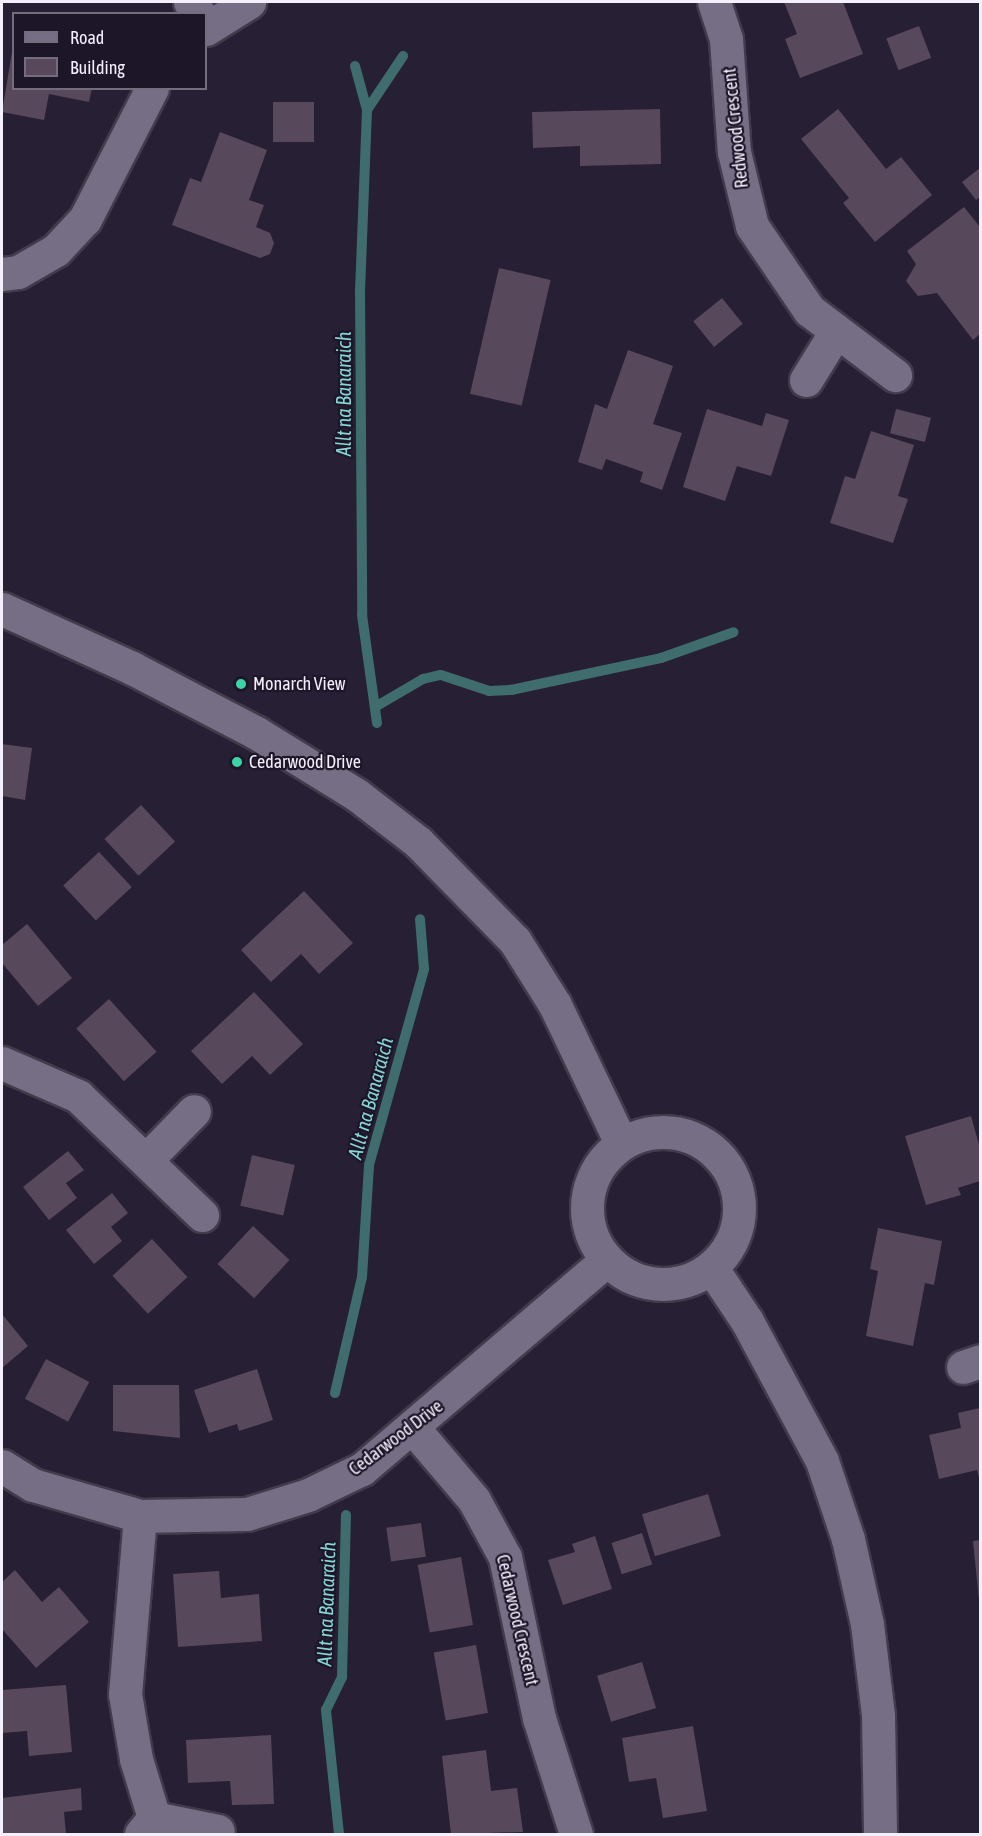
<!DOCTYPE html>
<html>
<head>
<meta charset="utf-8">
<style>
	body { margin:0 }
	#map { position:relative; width:982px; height:1836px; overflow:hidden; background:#271f33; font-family:"Asap Condensed",sans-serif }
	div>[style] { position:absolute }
	.stream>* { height:10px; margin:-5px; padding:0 5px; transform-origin:5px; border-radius:5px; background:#3f6c6c }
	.building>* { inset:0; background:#58485b; transform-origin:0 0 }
	.roads { filter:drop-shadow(2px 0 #423b4c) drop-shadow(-2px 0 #423b4c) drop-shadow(0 2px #423b4c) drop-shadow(0 -2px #423b4c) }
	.street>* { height:33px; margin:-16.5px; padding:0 16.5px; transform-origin:16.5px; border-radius:16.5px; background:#766e85 }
	.secondary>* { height:33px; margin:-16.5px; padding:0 16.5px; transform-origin:16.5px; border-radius:16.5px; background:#766e85 }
	.secondary>.ring { margin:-16.5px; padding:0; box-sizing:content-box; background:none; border:33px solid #766e85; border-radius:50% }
	.dots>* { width:16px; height:16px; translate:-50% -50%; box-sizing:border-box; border:3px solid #1d1629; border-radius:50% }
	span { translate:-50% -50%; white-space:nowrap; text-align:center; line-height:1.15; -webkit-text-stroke:4.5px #1d1629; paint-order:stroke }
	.street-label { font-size:18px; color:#f3effc }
	.poi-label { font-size:18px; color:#f3effc }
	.left { translate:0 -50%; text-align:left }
	.water-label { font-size:20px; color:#85d6d5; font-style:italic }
	.frame { position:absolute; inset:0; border:3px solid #f3effc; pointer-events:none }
	.legend { position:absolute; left:12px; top:12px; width:195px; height:78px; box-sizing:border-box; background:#1d1629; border:2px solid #736d7d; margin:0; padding:8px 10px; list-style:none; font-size:18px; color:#f3effc }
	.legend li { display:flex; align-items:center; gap:12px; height:30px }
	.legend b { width:30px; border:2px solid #736d7d }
</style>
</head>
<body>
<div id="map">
	<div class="stream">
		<i style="left:355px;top:66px;width:46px;rotate:74.7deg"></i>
		<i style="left:367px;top:110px;width:179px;rotate:92.2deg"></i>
		<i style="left:360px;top:289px;width:326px;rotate:89.6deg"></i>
		<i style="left:362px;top:615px;width:109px;rotate:82.1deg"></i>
		<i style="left:367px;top:110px;width:65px;rotate:-56.3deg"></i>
		<i style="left:375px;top:707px;width:56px;rotate:-30.3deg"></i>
		<i style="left:423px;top:679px;width:18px;rotate:-13deg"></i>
		<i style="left:441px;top:675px;width:51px;rotate:18.4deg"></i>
		<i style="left:489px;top:691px;width:22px;rotate:-3deg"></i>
		<i style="left:511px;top:690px;width:153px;rotate:-12deg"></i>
		<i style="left:661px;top:658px;width:77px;rotate:-19.6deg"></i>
		<i style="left:335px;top:1393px;width:119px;rotate:-76.9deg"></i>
		<i style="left:362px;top:1277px;width:112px;rotate:-86.4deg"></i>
		<i style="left:369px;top:1165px;width:204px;rotate:-74.3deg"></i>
		<i style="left:424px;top:969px;width:50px;rotate:-94.6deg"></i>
		<i style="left:339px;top:1834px;width:125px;rotate:-96deg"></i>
		<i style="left:326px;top:1710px;width:37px;rotate:-64deg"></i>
		<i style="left:342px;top:1677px;width:162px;rotate:-88.6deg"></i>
	</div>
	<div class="building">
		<i style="clip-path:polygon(784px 2px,843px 2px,863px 54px,800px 78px,785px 39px,797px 34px)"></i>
		<i style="left:919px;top:26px;width:34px;height:35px;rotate:69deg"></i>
		<i style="clip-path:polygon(12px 52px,14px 88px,92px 88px,89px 102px,49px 94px,44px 120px,2px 112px)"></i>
		<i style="left:273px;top:102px;width:41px;height:40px"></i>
		<i style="clip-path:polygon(660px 109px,661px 164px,580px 166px,580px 146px,533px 148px,532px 112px)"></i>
		<i style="clip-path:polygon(838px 109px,886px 169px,901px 157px,932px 195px,875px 242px,843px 203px,849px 198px,801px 139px)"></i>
		<i style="clip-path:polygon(220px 132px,267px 150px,249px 200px,264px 205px,256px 227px,270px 233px,274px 243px,270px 254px,260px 258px,172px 225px,190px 178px,201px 182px)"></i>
		<i style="clip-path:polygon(980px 168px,980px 197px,976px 200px,962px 182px)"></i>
		<i style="clip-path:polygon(964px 207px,980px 227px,980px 334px,973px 340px,937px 293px,918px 296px,906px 281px,916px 264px,907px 251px)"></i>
		<i style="left:499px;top:268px;width:53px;height:129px;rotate:13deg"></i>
		<i style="left:722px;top:298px;width:33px;height:37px;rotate:51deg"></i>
		<i style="clip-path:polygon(628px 350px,673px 366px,653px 424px,682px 433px,662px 490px,640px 482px,643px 472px,606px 459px,602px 470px,578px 462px,595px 404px,607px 409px)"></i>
		<i style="clip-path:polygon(707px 409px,762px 426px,766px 413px,789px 420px,771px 476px,737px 466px,725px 501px,683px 487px)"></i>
		<i style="left:896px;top:409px;width:36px;height:25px;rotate:14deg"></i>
		<i style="clip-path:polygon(871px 431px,914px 445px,898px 496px,908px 499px,893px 543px,830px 523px,845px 476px,855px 479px)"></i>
		<i style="clip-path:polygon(2px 744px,32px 748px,25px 800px,2px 796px)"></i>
		<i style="left:141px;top:805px;width:50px;height:50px;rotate:47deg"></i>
		<i style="left:99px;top:852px;width:48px;height:49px;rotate:47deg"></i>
		<i style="clip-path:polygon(304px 891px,353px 943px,319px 974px,301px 954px,271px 982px,241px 950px)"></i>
		<i style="clip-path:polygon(27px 924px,72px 978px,38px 1006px,2px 963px,2px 945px)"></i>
		<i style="clip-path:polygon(254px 992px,303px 1044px,270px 1075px,252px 1056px,222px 1084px,191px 1051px)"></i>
		<i style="left:109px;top:999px;width:71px;height:44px;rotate:48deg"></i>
		<i style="clip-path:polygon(971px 1116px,980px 1148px,980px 1181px,958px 1188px,961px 1195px,926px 1205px,905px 1136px)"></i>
		<i style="clip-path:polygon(68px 1151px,84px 1170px,66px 1183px,77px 1198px,49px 1220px,23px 1187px)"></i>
		<i style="left:252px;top:1155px;width:44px;height:52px;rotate:13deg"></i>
		<i style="clip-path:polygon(112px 1193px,128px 1213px,111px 1227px,122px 1241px,94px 1264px,66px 1230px)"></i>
		<i style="left:253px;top:1226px;width:50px;height:52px;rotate:43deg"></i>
		<i style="clip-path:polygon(878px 1228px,942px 1241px,934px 1285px,925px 1283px,913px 1346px,866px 1336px,878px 1271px,870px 1269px)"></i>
		<i style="left:152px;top:1239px;width:52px;height:54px;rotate:47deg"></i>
		<i style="clip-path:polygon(2px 1314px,28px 1346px,2px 1368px)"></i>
		<i style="left:46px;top:1359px;width:49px;height:45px;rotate:28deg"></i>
		<i style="clip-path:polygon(257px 1369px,273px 1420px,239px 1431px,237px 1424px,209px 1433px,194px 1390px)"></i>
		<i style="clip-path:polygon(113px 1385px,179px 1385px,180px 1438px,113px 1431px)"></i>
		<i style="clip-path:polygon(980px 1408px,980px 1481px,977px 1470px,939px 1479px,929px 1435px,961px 1428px,958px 1413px)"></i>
		<i style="left:708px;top:1494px;width:44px;height:69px;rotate:73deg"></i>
		<i style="left:421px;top:1523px;width:34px;height:35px;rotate:82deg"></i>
		<i style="left:642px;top:1533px;width:33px;height:32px;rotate:72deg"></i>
		<i style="clip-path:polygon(595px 1536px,612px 1589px,563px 1605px,548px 1560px,575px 1552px,572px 1544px)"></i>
		<i style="clip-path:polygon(980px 1540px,980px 1600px,979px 1600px,973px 1541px)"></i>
		<i style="left:461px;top:1557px;width:69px;height:44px;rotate:80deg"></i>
		<i style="clip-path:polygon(15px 1570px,42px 1602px,59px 1587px,89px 1622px,36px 1668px,2px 1629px,2px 1582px)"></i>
		<i style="clip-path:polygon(219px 1571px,221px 1598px,259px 1594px,262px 1641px,178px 1647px,173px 1574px)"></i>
		<i style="left:476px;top:1645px;width:69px;height:43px;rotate:80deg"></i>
		<i style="left:642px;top:1662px;width:48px;height:47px;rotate:73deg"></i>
		<i style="clip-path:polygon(66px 1685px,72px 1752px,29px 1756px,27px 1731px,2px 1733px,2px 1690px)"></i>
		<i style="clip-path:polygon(693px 1726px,707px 1811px,663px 1818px,656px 1778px,629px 1782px,622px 1738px)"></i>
		<i style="clip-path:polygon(271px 1735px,274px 1804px,232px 1805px,230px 1781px,188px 1783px,186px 1740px)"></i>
		<i style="clip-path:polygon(486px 1750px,491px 1791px,517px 1788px,523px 1832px,451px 1834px,442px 1756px)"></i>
		<i style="clip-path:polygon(81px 1788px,82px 1810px,64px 1812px,66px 1834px,2px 1834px,2px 1798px)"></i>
	</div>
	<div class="roads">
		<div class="street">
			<i style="left:190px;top:2px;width:15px;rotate:53deg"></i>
			<i style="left:714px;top:2px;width:39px;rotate:72deg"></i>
			<i style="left:726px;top:39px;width:113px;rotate:86deg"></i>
			<i style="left:734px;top:152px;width:76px;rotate:76.3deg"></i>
			<i style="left:752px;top:226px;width:102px;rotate:55.8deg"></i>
			<i style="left:809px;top:310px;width:108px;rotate:37.1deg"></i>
			<i style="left:206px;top:29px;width:51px;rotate:-32.1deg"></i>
			<i style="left:2px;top:274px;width:16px;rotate:-7deg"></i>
			<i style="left:18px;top:272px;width:44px;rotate:-30.1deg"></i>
			<i style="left:56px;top:250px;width:42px;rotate:-46.9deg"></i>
			<i style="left:85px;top:219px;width:147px;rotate:-62.9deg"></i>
			<i style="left:806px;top:380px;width:55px;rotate:-58.3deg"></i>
			<i style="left:2px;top:1063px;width:83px;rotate:23.5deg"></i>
			<i style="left:78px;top:1096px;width:172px;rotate:43.8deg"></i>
			<i style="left:147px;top:1159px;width:67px;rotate:-45.6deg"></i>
			<i style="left:963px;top:1367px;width:18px;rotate:-19deg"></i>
			<i style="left:413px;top:1428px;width:94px;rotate:49.7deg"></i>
			<i style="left:474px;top:1500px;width:65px;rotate:61.5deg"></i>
			<i style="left:505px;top:1557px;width:165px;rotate:78.1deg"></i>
			<i style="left:539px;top:1718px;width:122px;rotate:72.3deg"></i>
			<i style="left:2px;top:1466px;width:36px;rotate:32deg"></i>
			<i style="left:33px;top:1485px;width:111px;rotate:16.2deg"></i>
			<i style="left:140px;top:1516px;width:107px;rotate:-1.1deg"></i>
			<i style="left:247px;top:1514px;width:64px;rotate:-17.3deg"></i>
			<i style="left:308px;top:1495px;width:60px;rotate:-25.7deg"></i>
			<i style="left:362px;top:1469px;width:322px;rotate:-40.5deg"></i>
			<i style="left:140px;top:1516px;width:179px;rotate:94.8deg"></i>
			<i style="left:125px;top:1694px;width:66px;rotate:80.4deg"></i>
			<i style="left:136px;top:1759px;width:62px;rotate:73deg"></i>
			<i style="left:141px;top:1834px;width:21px;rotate:-51deg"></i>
			<i style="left:154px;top:1818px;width:65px;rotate:11.5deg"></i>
		</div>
		<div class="secondary">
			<i style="left:2px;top:609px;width:143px;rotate:24.4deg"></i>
			<i style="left:132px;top:668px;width:139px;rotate:27.5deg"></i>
			<i style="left:255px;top:732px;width:120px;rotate:31.7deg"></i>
			<i style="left:357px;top:795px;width:77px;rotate:37.6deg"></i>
			<i style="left:418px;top:842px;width:139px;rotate:45.6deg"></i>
			<i style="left:515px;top:941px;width:75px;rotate:58deg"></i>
			<i style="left:555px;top:1005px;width:153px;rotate:64.4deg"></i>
			<i class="ring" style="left:587px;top:1132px;width:119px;height:119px"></i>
			<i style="left:711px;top:1267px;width:65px;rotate:56.3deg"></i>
			<i style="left:747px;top:1321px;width:159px;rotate:61.8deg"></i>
			<i style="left:822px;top:1461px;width:82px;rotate:71.6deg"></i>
			<i style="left:848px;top:1539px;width:87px;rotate:77.4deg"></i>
			<i style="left:867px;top:1624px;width:92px;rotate:83.1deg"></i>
			<i style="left:878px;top:1715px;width:119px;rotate:89deg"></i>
		</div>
	</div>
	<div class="dots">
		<i style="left:241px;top:684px;background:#3bd4a4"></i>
		<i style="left:237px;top:762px;background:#3bd4a4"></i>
	</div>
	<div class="street-label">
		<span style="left:736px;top:128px;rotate:-96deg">Redwood Crescent</span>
		<span style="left:396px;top:1438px;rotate:-37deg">Cedarwood Drive</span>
		<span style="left:517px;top:1620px;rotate:77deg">Cedarwood Crescent</span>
	</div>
	<div class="poi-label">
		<span class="left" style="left:253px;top:684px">Monarch View</span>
		<span class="left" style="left:249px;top:762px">Cedarwood Drive</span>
	</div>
	<div class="water-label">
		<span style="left:343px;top:394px;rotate:-90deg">Allt na Banaraich</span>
		<span style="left:370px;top:1098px;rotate:-75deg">Allt na Banaraich</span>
		<span style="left:326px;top:1604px;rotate:-88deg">Allt na Banaraich</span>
	</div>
	<div class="frame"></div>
	<ul class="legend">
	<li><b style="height:8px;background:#766e85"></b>Road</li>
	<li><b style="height:16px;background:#58485b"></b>Building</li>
	</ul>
</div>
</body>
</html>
